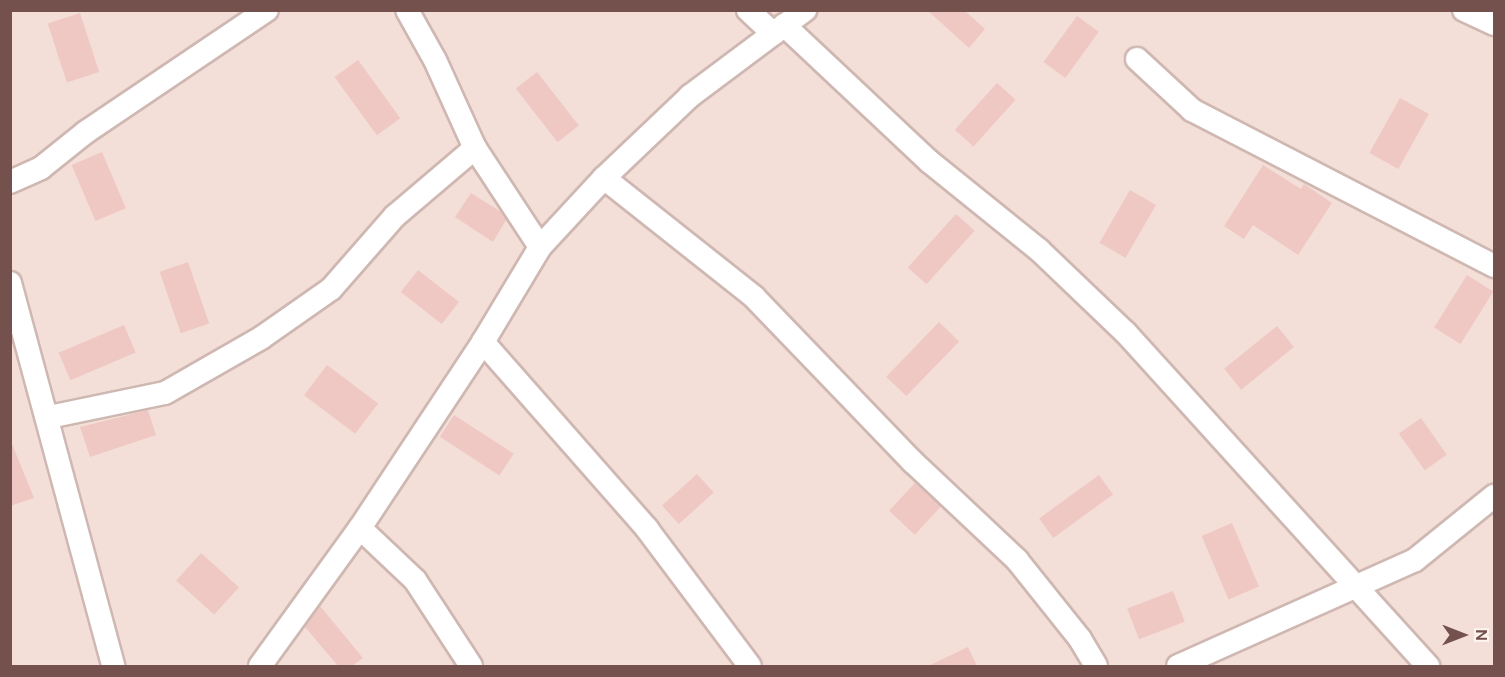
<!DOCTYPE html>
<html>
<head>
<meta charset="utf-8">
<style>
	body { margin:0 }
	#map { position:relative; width:1505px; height:677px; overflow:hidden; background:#fcefea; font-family:"DM Sans",sans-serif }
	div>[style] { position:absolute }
	.residential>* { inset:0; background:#f3dfd8; transform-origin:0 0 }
	.building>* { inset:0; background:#f0c8c3; transform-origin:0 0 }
	.roads { filter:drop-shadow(2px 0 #cfb7b2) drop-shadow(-2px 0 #cfb7b2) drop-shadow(0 2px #cfb7b2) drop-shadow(0 -2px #cfb7b2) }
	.minor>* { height:22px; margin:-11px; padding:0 11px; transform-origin:11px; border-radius:11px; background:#fff }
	span { translate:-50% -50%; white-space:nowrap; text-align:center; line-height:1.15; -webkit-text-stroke:6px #fef5f0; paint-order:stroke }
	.frame { position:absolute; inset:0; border:12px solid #75514e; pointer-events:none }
	.north { position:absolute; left:1433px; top:605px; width:60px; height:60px; -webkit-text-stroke:4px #fef5f0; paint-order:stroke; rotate:90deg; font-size:16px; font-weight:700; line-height:24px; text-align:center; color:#75514e }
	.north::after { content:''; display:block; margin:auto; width:21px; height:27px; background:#75514e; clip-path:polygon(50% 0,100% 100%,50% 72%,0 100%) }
</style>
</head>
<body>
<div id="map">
	<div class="residential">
		<i style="left:11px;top:11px;width:1483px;height:655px"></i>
	</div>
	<div class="building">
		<i style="clip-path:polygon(927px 10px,964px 10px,985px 29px,969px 48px)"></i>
		<i style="left:80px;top:13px;width:62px;height:34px;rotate:72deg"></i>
		<i style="left:1077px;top:16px;width:27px;height:57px;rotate:36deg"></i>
		<i style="left:358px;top:60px;width:72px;height:29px;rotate:54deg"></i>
		<i style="left:537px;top:72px;width:68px;height:27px;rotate:52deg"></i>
		<i style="left:997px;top:83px;width:25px;height:63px;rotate:42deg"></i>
		<i style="left:1400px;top:98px;width:33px;height:63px;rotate:29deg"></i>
		<i style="left:102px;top:152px;width:61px;height:33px;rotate:67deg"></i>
		<i style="clip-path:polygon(1263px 165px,1301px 189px,1304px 184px,1332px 203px,1298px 255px,1253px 225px,1244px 239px,1224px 226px)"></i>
		<i style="left:1130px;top:190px;width:30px;height:61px;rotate:30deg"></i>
		<i style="clip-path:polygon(471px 193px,501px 212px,506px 220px,493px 242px,455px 217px)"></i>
		<i style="left:956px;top:214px;width:25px;height:72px;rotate:42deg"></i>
		<i style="left:188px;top:262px;width:65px;height:30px;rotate:71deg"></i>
		<i style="left:418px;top:270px;width:52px;height:28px;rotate:38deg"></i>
		<i style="left:1467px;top:275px;width:31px;height:62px;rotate:32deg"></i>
		<i style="left:939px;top:322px;width:28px;height:76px;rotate:44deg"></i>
		<i style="left:124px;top:325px;width:30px;height:71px;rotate:67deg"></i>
		<i style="left:1277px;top:326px;width:27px;height:68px;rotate:51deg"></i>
		<i style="left:327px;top:365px;width:64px;height:38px;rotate:37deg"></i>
		<i style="clip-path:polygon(148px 410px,156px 435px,90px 457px,80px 427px)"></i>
		<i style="left:454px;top:415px;width:71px;height:26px;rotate:33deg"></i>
		<i style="left:1421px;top:418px;width:45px;height:27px;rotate:55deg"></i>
		<i style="clip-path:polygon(10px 439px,34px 498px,10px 506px)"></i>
		<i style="left:697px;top:474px;width:25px;height:47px;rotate:48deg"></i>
		<i style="left:1099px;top:475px;width:24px;height:74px;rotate:54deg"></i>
		<i style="left:915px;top:483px;width:35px;height:38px;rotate:43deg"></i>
		<i style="left:1232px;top:523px;width:69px;height:33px;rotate:67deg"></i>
		<i style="left:201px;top:553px;width:51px;height:37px;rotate:42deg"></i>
		<i style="left:1173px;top:591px;width:33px;height:49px;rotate:69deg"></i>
		<i style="clip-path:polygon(320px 606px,363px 658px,352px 666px,338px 666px,305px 627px)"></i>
		<i style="clip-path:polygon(968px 647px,977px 666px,928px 666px)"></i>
	</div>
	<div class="roads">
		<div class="minor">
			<i style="left:407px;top:10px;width:57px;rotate:60.8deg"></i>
			<i style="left:435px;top:60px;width:97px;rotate:65.6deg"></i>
			<i style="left:475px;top:148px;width:118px;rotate:56.7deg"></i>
			<i style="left:748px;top:10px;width:35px;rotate:43deg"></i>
			<i style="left:1464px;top:10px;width:33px;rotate:25deg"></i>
			<i style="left:784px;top:25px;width:200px;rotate:43.2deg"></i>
			<i style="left:930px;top:162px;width:140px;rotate:38.9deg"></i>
			<i style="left:1039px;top:250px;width:120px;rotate:43.7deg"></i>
			<i style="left:1126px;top:333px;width:450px;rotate:47.8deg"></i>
			<i style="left:1137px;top:59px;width:75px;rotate:42.8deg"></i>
			<i style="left:1192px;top:110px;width:340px;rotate:27.3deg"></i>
			<i style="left:604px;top:178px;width:191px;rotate:38.4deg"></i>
			<i style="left:754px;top:297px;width:229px;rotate:46.1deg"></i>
			<i style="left:913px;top:462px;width:143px;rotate:43.3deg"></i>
			<i style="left:1017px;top:560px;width:101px;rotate:51.4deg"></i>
			<i style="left:1080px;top:639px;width:31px;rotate:59deg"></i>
			<i style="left:10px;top:182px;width:34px;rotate:-24deg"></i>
			<i style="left:41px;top:168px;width:58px;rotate:-38.7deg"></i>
			<i style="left:86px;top:132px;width:218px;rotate:-34deg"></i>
			<i style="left:10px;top:283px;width:397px;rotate:74.9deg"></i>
			<i style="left:483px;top:342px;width:249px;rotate:48.7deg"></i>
			<i style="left:647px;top:529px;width:171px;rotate:53.1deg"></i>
			<i style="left:49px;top:417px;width:118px;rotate:-11.7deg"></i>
			<i style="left:165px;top:393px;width:111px;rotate:-29.8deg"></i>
			<i style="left:261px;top:338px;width:85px;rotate:-35deg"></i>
			<i style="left:331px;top:289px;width:97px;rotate:-48.8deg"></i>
			<i style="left:395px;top:216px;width:105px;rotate:-40.4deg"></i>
			<i style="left:360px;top:528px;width:76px;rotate:43.4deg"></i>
			<i style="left:415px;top:580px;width:103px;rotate:56.9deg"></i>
			<i style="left:260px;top:666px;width:170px;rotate:-54.1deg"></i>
			<i style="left:360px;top:528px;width:223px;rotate:-56.5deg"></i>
			<i style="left:483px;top:342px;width:111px;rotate:-59deg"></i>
			<i style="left:540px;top:247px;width:94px;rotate:-47.2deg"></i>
			<i style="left:604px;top:178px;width:119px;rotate:-43.6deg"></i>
			<i style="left:690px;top:96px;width:144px;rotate:-36.8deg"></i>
			<i style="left:1178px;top:666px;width:260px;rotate:-24.1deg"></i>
			<i style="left:1415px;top:560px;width:102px;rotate:-39deg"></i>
		</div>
	</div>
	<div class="frame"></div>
	<div class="north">N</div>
</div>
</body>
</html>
